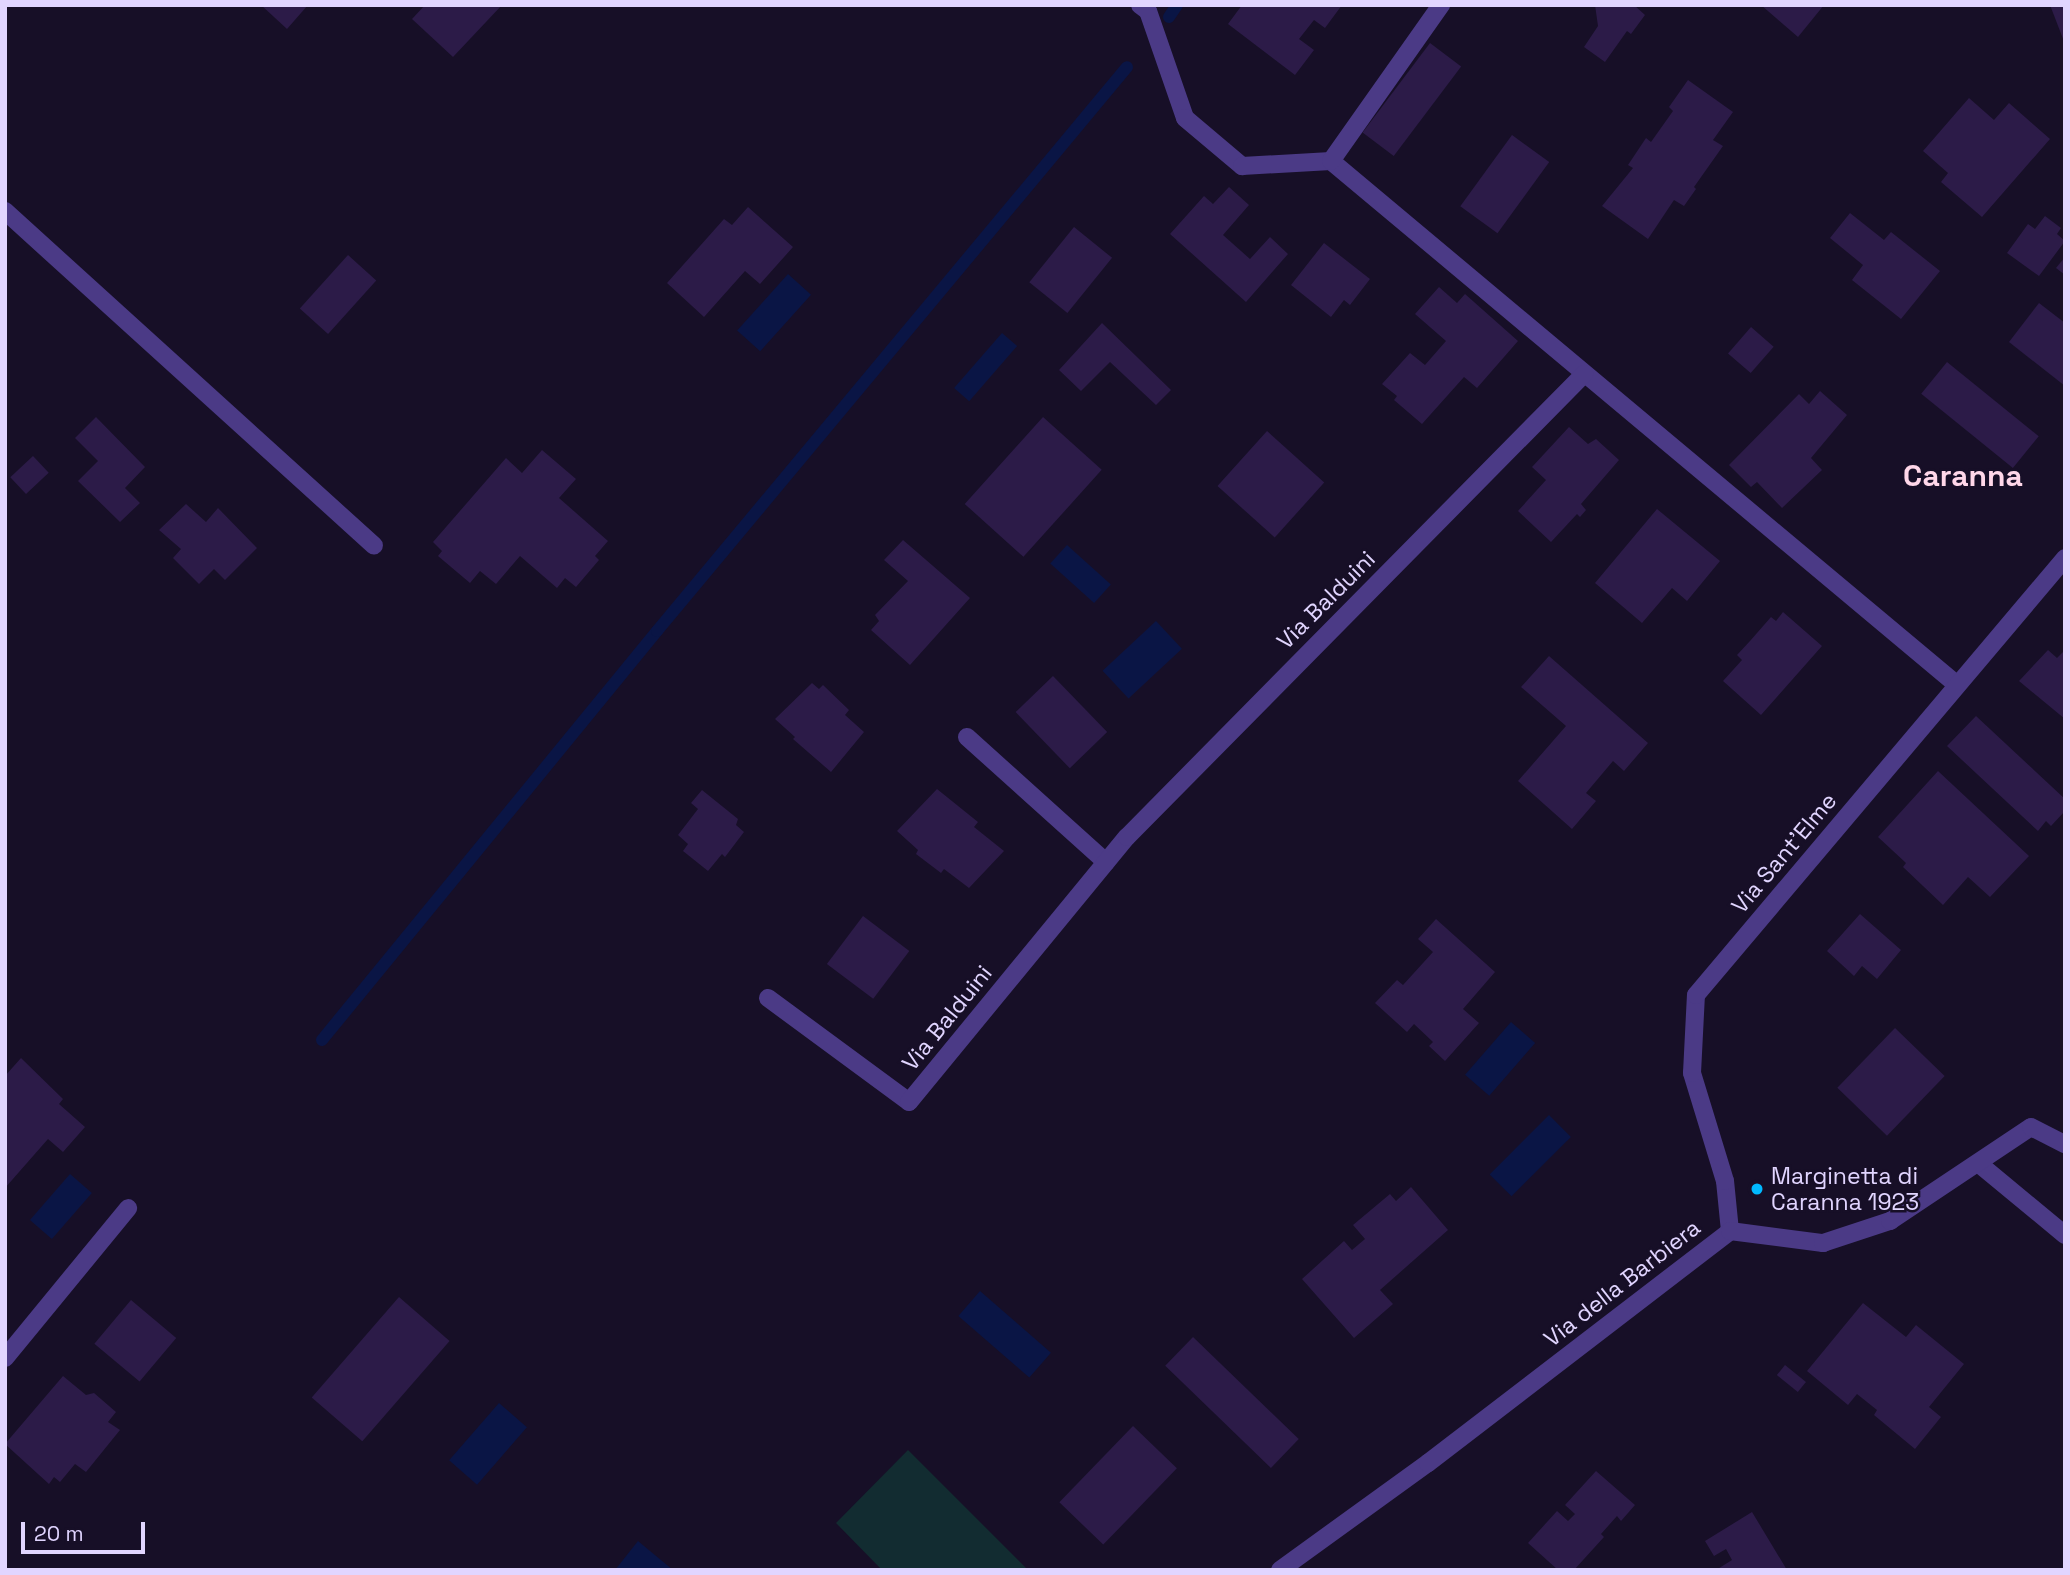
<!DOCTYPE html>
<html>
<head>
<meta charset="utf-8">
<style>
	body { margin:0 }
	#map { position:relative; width:2070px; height:1575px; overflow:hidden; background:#170f27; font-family:"Space Grotesk",sans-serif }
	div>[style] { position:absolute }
	.green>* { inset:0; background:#122c31 }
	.water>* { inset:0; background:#0a1545; transform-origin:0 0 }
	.stream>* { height:12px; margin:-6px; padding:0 6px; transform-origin:6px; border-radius:6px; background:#0a1545 }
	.building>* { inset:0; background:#2c1b48; transform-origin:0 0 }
	.minor>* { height:18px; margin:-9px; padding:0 9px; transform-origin:9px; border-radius:9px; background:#4b3a86 }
	.dots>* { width:19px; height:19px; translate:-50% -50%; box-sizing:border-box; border:4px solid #170f27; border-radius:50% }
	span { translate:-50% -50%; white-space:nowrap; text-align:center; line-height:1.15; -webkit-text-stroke:5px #170f27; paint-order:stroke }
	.street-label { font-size:23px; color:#e1d5ff }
	.poi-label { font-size:23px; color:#e1d5ff }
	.left { translate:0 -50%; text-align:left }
	.district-label { font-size:30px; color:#ffd7e9; font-weight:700 }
	.frame { position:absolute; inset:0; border:7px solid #e1d5ff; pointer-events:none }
	.scale { position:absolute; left:21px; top:1522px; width:124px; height:32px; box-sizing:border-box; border:4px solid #e1d5ff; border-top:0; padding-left:9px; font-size:21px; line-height:24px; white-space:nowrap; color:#e1d5ff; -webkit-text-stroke:5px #170f27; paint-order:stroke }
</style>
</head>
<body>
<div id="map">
	<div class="green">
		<i style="clip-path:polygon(908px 1450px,1028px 1570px,882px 1570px,836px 1523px)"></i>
	</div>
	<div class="water">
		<i style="left:788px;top:274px;width:31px;height:76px;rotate:42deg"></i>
		<i style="left:1002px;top:333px;width:20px;height:73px;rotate:41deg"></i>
		<i style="left:1067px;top:545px;width:59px;height:25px;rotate:42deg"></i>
		<i style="left:1156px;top:621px;width:38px;height:73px;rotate:47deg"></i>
		<i style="left:1511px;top:1022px;width:32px;height:70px;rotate:41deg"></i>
		<i style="left:1549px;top:1115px;width:31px;height:84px;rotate:45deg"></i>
		<i style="left:70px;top:1174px;width:29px;height:61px;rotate:41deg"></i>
		<i style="left:980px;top:1291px;width:94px;height:33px;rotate:41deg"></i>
		<i style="left:499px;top:1403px;width:37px;height:76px;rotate:41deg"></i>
		<i style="clip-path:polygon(638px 1541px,673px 1570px,615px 1570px)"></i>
	</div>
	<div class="stream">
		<i style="left:1169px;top:17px;width:14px;rotate:-56deg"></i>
		<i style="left:322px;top:1040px;width:529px;rotate:-50.68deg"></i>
		<i style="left:657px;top:631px;width:734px;rotate:-50.19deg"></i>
	</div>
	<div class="building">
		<i style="clip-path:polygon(261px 5px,308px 5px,287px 29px)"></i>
		<i style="clip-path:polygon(425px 5px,502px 5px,453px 57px,412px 19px)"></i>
		<i style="clip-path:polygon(1242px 5px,1257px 6px,1342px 5px,1325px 28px,1314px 20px,1299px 39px,1314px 50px,1295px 75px,1228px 24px)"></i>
		<i style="clip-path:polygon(1595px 5px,1634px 5px,1645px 15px,1631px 34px,1627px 31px,1605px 62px,1584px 47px,1598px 26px)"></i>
		<i style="clip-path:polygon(1761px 5px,1824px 5px,1798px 37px)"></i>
		<i style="clip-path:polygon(2050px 5px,2065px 5px,2065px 44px)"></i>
		<i style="left:1430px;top:43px;width:39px;height:112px;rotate:37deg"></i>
		<i style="clip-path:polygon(1688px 80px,1733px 112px,1713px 140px,1723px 146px,1694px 187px,1696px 189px,1684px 206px,1674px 200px,1648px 239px,1602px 206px,1633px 168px,1628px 165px,1646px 138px,1651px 142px,1673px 111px,1669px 107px)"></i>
		<i style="clip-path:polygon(1969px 98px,1994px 120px,2009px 103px,2050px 139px,1982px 217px,1941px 182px,1948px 173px,1923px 151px)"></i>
		<i style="left:1512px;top:135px;width:46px;height:88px;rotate:36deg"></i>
		<i style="clip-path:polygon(1229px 187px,1249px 205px,1223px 235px,1250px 259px,1270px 237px,1288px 254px,1246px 302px,1170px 234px,1204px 196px,1213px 204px)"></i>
		<i style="clip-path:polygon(748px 207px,793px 247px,760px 284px,745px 271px,704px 317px,667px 283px,724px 219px,732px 225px)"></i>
		<i style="clip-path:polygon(1850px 213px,1884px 240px,1891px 232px,1940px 271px,1901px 319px,1852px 280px,1863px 265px,1830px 238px)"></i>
		<i style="clip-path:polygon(2045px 216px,2061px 228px,2057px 234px,2065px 241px,2039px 276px,2007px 253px,2028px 224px,2035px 229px)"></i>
		<i style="left:1074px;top:227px;width:49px;height:71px;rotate:39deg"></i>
		<i style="clip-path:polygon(1324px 243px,1370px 279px,1350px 305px,1344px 300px,1331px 317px,1291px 285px)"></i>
		<i style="left:348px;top:255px;width:38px;height:72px;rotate:42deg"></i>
		<i style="clip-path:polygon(2065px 257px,2065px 275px,2056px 268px)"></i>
		<i style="clip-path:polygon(1439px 287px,1457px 303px,1465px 294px,1518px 341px,1477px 388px,1464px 377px,1422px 424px,1394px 400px,1397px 396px,1382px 384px,1410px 353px,1425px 365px,1446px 341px,1415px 314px)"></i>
		<i style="clip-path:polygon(2039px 303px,2065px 323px,2065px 386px,2009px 342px)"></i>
		<i style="clip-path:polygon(1102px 323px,1171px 390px,1156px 405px,1110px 362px,1081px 391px,1059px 370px)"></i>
		<i style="left:1751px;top:327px;width:30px;height:35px;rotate:41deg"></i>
		<i style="left:1947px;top:362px;width:118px;height:41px;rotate:39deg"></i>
		<i style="clip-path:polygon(1820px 391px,1847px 415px,1811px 458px,1822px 470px,1782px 508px,1757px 482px,1751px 487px,1729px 465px,1799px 394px,1809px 404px)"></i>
		<i style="clip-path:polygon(96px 417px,145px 467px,125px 488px,140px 503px,120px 522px,78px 481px,98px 461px,75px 438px)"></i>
		<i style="left:1043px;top:417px;width:79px;height:117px;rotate:42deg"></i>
		<i style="clip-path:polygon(1569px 427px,1588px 444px,1596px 439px,1619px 460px,1581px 504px,1586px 510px,1580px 517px,1577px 514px,1551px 542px,1518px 511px,1546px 480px,1532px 467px)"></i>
		<i style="left:1267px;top:431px;width:77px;height:74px;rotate:42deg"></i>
		<i style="clip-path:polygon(542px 450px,576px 479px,559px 498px,608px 541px,595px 556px,599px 560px,576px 587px,565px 578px,557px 588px,520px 556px,496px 584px,480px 571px,470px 583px,438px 556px,442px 551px,433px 542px,506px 458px,522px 473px)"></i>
		<i style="left:33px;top:456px;width:23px;height:31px;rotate:47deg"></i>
		<i style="clip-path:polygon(186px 504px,206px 522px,218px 508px,257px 548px,225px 580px,214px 569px,199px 584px,173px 558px,181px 549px,159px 530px)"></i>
		<i style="clip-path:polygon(1657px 509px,1720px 561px,1687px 601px,1672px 588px,1642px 623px,1595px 583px)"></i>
		<i style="clip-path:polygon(903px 540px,970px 598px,910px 665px,871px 630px,879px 621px,875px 615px,908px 581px,884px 560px)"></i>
		<i style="clip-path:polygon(1783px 612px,1822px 646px,1761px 715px,1723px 681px,1742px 660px,1737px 655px,1750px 641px,1771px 617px,1776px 621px)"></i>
		<i style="clip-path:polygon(2048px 650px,2057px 658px,2065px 650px,2065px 719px,2019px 681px)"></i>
		<i style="clip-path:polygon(1549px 656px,1648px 743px,1624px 771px,1613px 761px,1586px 793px,1596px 801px,1572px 829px,1518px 781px,1566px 726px,1521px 687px)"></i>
		<i style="left:1053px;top:676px;width:78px;height:52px;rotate:46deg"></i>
		<i style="clip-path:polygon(812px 683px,819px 689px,823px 685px,849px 710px,845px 715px,864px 732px,831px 772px,793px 739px,795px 737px,775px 719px)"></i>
		<i style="clip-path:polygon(1976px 716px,2065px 799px,2065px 811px,2051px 826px,2046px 821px,2038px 831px,1947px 746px)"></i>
		<i style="clip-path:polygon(1938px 771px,2029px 856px,1990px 897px,1968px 877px,1943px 905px,1903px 867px,1906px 863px,1878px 837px)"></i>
		<i style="clip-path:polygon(937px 789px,978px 822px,974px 827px,1004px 851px,969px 888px,944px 869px,941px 873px,916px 854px,918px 850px,897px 831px)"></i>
		<i style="clip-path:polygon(702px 790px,738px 819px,736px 825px,744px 832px,725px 857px,722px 854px,708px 871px,683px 851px,688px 844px,678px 835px,698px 809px,691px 803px)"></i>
		<i style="clip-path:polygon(1860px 914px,1901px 950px,1877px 979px,1862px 966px,1854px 976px,1827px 951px)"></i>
		<i style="left:863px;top:916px;width:58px;height:60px;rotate:37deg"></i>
		<i style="clip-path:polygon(1436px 919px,1495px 972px,1463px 1009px,1479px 1023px,1445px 1061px,1429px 1046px,1433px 1042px,1414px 1024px,1407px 1032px,1375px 1003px,1397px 980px,1403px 985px,1433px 952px,1418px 939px)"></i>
		<i style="left:1895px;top:1028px;width:69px;height:83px;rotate:44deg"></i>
		<i style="clip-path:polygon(21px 1058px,63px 1099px,59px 1104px,85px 1127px,63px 1152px,48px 1139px,5px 1188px,5px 1076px)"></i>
		<i style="clip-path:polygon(1411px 1187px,1448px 1230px,1380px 1290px,1393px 1304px,1354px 1338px,1302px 1279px,1344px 1241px,1352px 1250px,1365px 1239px,1353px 1225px,1390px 1194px,1396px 1201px)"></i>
		<i style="left:399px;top:1297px;width:67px;height:133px;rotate:41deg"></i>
		<i style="left:131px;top:1300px;width:59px;height:57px;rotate:40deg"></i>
		<i style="clip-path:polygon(1863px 1303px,1906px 1337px,1916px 1325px,1964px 1364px,1929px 1407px,1941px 1417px,1915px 1449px,1874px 1415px,1877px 1410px,1857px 1394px,1848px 1405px,1807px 1371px)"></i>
		<i style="left:1193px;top:1337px;width:147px;height:40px;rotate:44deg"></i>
		<i style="left:1785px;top:1365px;width:27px;height:13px;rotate:39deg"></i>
		<i style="clip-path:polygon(63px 1376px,86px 1395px,94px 1393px,116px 1412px,108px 1422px,120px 1430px,86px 1472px,75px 1464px,60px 1482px,54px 1477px,49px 1484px,5px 1444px)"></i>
		<i style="left:1133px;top:1426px;width:61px;height:106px;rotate:44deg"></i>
		<i style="clip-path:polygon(1596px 1471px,1635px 1505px,1621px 1521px,1617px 1516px,1601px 1534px,1604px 1537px,1574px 1570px,1558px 1570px,1528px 1543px,1557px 1511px,1568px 1521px,1575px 1514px,1565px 1505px)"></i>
		<i style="clip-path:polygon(1752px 1512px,1787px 1570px,1716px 1570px,1732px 1560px,1726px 1549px,1714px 1556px,1705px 1541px)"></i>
	</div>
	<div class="minor">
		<i style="left:1140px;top:5px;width:10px;rotate:37deg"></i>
		<i style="left:1148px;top:11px;width:113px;rotate:70.9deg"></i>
		<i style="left:1185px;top:118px;width:75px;rotate:40.1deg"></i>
		<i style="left:1242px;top:166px;width:89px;rotate:-3.2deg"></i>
		<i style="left:1331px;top:161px;width:815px;rotate:39.92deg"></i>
		<i style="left:1331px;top:161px;width:191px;rotate:-54.8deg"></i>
		<i style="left:5px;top:211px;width:498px;rotate:42.2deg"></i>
		<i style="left:967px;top:737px;width:187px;rotate:42deg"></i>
		<i style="left:768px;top:998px;width:175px;rotate:36.4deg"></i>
		<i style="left:909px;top:1102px;width:343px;rotate:-50.6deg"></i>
		<i style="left:1127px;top:837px;width:651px;rotate:-45.37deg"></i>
		<i style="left:1978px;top:1163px;width:113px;rotate:39.6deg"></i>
		<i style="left:1730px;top:1231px;width:50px;rotate:-95.7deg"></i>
		<i style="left:1725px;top:1181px;width:113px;rotate:-107deg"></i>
		<i style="left:1692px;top:1073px;width:78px;rotate:-87.1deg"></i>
		<i style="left:1696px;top:995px;width:572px;rotate:-49.82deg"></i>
		<i style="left:5px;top:1358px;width:194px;rotate:-50.6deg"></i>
		<i style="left:1280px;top:1570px;width:183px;rotate:-35.9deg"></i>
		<i style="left:1428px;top:1463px;width:381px;rotate:-37.5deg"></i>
		<i style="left:1730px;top:1231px;width:94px;rotate:7.4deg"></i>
		<i style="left:1823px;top:1243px;width:71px;rotate:-18.2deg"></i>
		<i style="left:1890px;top:1221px;width:169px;rotate:-33.7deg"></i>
		<i style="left:2031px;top:1127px;width:38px;rotate:27deg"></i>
	</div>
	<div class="dots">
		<i style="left:1757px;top:1189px;background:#01b9ff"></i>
	</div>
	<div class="street-label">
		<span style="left:1326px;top:600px;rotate:-45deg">Via Balduini</span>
		<span style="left:1784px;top:853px;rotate:-50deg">Via Sant'Elme</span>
		<span style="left:947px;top:1018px;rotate:-51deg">Via Balduini</span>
		<span style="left:1622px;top:1283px;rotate:-38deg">Via della Barbiera</span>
	</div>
	<div class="poi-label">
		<span class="left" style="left:1771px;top:1189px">Marginetta di<br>Caranna 1923</span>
	</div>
	<div class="district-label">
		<span style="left:1963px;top:476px">Caranna</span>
	</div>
	<div class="frame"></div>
	<div class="scale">20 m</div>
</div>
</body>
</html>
